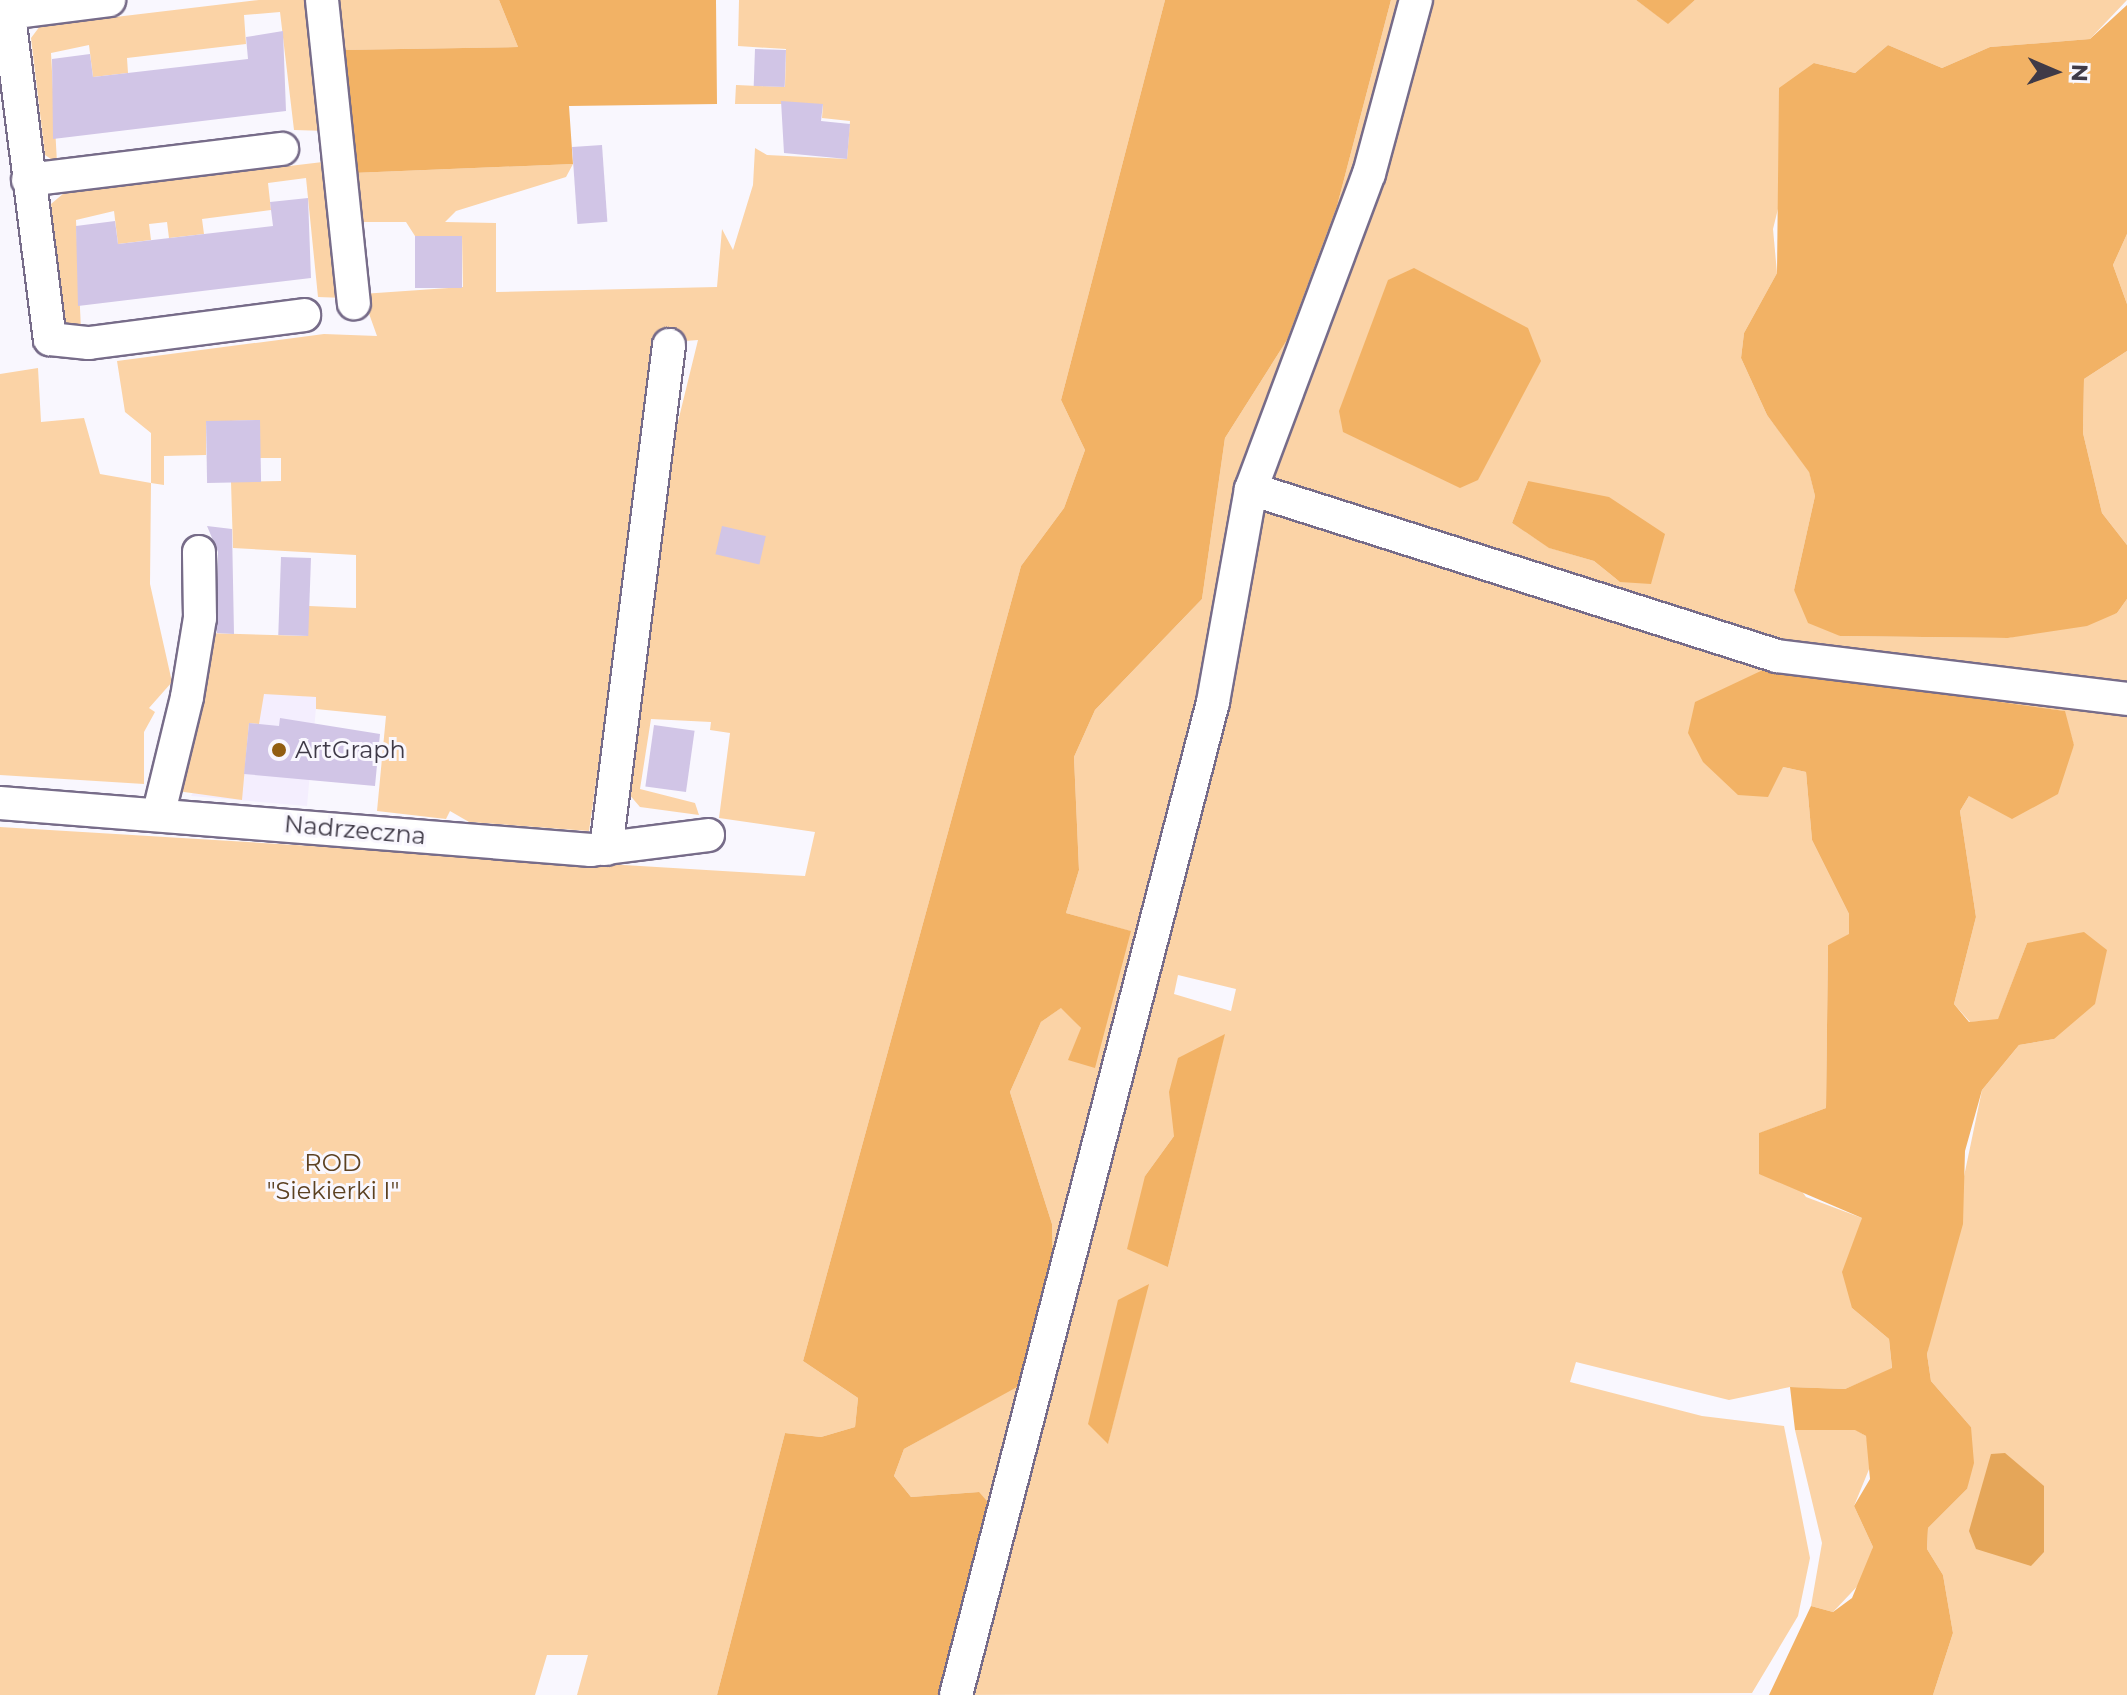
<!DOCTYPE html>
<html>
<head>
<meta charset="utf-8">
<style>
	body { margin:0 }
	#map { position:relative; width:2127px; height:1695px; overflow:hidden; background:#f9f7fe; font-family:Montserrat,sans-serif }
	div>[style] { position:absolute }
	.built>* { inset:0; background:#f4eefe }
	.green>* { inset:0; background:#fbd3a6 }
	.forest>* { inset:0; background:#f2b265 }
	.water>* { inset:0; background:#e5a659 }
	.building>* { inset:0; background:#d1c5e6; transform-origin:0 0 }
	.roads { filter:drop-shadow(2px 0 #776c89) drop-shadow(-2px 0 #776c89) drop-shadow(0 2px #776c89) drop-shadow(0 -2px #776c89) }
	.minor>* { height:32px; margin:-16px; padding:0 16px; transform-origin:16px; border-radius:16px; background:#fff }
	.dots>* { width:22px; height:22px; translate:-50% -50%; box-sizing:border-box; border:4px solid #f9f7fe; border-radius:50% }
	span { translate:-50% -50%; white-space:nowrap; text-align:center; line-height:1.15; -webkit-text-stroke:6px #f9f7fe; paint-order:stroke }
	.poi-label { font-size:24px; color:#3f3a47 }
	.left { translate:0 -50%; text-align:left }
	.street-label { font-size:24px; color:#3f3a47 }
	.park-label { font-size:24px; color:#5c4121 }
	.north { position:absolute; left:2015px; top:32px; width:80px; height:80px; -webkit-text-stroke:6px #f9f7fe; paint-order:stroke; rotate:92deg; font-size:22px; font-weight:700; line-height:32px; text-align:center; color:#3f3a47 }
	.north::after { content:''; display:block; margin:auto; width:28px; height:36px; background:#3f3a47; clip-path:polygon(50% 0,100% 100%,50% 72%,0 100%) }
</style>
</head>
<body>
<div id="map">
	<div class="built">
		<i style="clip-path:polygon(248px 692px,317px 697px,307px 806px,191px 796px)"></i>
	</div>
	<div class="green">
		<i style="clip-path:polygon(259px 0,309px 0,328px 131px,294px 130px,280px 12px,244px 15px,246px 44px,127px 58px,128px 73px,93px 77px,89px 45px,51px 53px,57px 163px,45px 155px,31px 38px,40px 26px)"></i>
		<i style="clip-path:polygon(336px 0,499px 0,518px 47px,340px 50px)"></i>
		<i style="clip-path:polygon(739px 0,1165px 0,1061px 400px,1085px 450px,1064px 508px,1021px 566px,803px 1361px,858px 1398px,855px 1427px,821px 1437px,785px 1433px,717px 1695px,577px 1695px,588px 1655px,547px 1655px,535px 1695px,0 1695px,0 827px,805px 876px,815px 832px,719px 818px,730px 733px,710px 730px,711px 722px,651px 719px,640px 789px,695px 803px,699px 815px,640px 807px,628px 793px,674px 438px,698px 340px,659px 343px,589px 831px,469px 822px,450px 811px,446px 819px,377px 811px,386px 716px,316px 709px,316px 697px,264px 694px,259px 724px,249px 723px,242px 800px,177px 791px,198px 691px,205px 690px,198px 684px,206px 633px,307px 636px,309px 606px,356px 608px,356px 555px,233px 548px,231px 482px,281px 481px,281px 458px,260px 458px,259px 420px,206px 422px,206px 455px,164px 456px,164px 485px,151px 483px,150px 584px,172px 682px,149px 708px,155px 712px,144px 732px,144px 784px,0 775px,0 374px,38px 368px,41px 422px,84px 418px,100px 474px,151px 483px,151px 433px,125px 412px,117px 361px,324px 334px,377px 336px,362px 294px,463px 287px,462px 236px,415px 236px,406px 222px,357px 222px,353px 173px,573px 164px,566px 177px,456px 211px,445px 222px,496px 223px,496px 292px,717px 287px,722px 229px,733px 250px,753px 185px,755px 148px,767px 155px,847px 159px,850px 121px,822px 118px,823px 104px,735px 104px,736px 85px,785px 87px,786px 49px,738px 46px)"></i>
		<i style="clip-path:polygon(evenodd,1391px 0,1636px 0,1668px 23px,1695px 0,2127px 0,2090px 39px,1990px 47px,1942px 68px,1888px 45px,1855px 73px,1814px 63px,1773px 229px,1777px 273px,1744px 333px,1741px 358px,1767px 415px,1809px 471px,1815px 496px,1794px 590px,1840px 636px,2008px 638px,2117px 613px,2127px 599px,2127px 1695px,1933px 1695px,1953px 1633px,1943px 1575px,1927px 1549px,1928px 1528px,1967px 1489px,1971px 1427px,1931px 1381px,1927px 1354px,1982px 1090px,2019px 1045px,2054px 1039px,2027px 943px,1998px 1020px,1970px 1022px,1954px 1004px,1976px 917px,1960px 811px,1969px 796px,2074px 746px,2064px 711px,1775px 672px,1783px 767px,1806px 772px,1812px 840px,1849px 914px,1849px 935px,1828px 945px,1826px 1108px,1760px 1133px,1806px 1197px,1862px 1218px,1852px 1308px,1889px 1339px,1892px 1369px,1845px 1389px,1790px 1387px,1729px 1400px,1576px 1362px,1570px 1382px,1702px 1416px,1784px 1426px,1810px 1558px,1798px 1616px,1752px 1693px,944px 1695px,979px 1492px,911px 1497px,894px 1476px,904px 1449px,1019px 1385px,1053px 1267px,1052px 1224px,1010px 1092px,1041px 1022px,1062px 1007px,1081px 1028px,1130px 931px,1066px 913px,1079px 870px,1074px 757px,1095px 710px,1202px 599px,1225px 438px,1287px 340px,1337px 206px,1391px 0,1528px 481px,1620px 582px,1594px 561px,1550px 548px,1512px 523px,1528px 481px,1391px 0,1178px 975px,1236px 989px,1231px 1011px,1174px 994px,1178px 975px,1391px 0,1224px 1035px,1224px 1036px,1168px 1267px,1145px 1176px,1174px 1136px,1224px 1035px,1391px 0,1148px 1284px,1108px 1443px,1089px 1424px,1148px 1284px)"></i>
		<i style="clip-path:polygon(331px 161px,345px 298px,318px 297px,306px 178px,268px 183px,271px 210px,202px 219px,204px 234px,169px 238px,167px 222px,149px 224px,151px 240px,118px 244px,114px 211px,76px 220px,81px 330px,64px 321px,51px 204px,64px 193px)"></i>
		<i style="clip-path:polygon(2127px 234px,2127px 304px,2113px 265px)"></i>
		<i style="clip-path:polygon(2127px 351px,2127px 545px,2102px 513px,2083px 433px,2084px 379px)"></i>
		<i style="clip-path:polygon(1795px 1430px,1856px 1430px,1866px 1436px,1872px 1462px,1854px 1506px,1873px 1547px,1867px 1576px,1833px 1612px,1811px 1606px,1822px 1543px)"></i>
	</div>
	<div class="forest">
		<i style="clip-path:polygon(499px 0,716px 0,717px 104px,569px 106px,573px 164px,353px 173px,340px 50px,518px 47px)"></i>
		<i style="clip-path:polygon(1165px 0,1391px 0,1337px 206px,1287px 340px,1225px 438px,1202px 599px,1095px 710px,1074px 757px,1079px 870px,1066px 913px,1131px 931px,1095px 1068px,1068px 1060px,1081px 1028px,1061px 1008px,1041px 1022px,1010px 1092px,1052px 1224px,1053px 1267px,1019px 1386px,904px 1449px,894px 1476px,911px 1497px,979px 1492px,993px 1508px,944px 1695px,717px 1695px,785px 1433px,821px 1437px,855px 1427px,858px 1398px,803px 1361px,1021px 566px,1064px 508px,1085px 450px,1061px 400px)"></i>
		<i style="clip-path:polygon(1636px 0,1695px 0,1668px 24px)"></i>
		<i style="clip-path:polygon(2127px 5px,2127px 234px,2113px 265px,2127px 304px,2127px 351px,2084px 379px,2083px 433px,2102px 513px,2127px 545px,2127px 599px,2117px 613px,2087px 626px,2008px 638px,1840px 636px,1808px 623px,1794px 590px,1815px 496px,1809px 472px,1767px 415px,1741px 358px,1744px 333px,1777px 273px,1779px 88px,1814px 63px,1855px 73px,1888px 45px,1942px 68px,1990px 47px,2090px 39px)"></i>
		<i style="clip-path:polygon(1414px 268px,1528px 328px,1541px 361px,1478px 480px,1460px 488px,1343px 432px,1339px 411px,1388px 280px)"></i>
		<i style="clip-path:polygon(1528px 481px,1609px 497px,1665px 534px,1651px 584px,1620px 582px,1594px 561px,1549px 548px,1512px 523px)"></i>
		<i style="clip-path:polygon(1765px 669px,2065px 711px,2074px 745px,2058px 794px,2012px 819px,1969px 796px,1960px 811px,1976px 917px,1954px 1004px,1969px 1022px,1998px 1019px,2027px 943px,2084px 932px,2107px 950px,2095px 1004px,2054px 1039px,2019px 1045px,1982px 1090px,1965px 1151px,1963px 1224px,1927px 1354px,1931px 1381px,1971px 1427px,1974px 1463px,1967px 1489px,1928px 1528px,1927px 1549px,1943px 1575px,1953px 1633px,1933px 1695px,1769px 1695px,1811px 1606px,1833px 1612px,1852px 1598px,1873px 1547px,1854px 1506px,1870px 1479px,1866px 1436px,1855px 1430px,1795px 1430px,1790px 1387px,1845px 1389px,1892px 1368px,1889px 1339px,1852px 1308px,1842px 1272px,1862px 1218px,1759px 1174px,1759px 1133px,1826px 1108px,1828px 945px,1849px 934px,1849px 914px,1812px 840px,1806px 772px,1783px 767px,1768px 797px,1738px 795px,1703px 762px,1688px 733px,1695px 702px)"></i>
		<i style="clip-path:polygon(1225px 1034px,1168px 1267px,1127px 1249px,1145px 1176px,1174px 1136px,1169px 1092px,1178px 1058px)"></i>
		<i style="clip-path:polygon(1149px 1284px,1108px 1444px,1088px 1424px,1118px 1300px)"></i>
	</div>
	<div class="water">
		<i style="clip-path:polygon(2005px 1453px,2044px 1486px,2044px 1552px,2031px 1566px,1976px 1549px,1969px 1531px,1991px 1454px)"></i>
	</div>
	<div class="building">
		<i style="clip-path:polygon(283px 31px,286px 111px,53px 139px,52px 59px,90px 54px,93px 77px,145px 71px,248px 59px,246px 37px)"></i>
		<i style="left:755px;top:49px;width:31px;height:37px;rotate:2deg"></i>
		<i style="clip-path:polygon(781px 101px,823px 104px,821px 121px,850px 124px,847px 159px,784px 153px)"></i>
		<i style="left:602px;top:145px;width:77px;height:30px;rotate:86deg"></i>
		<i style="clip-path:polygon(308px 198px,311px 278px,78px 306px,76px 226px,115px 221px,118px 244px,273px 226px,270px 202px)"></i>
		<i style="left:415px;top:236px;width:47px;height:52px"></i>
		<i style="left:260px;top:420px;width:62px;height:54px;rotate:89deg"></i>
		<i style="clip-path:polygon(207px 526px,232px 529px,234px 634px,217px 633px,218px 552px)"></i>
		<i style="left:722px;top:526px;width:45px;height:29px;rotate:13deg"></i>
		<i style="left:281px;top:557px;width:30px;height:78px;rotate:2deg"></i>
		<i style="clip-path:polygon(280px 718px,380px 734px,375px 786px,244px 774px,249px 723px,279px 726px)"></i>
		<i style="left:654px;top:725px;width:41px;height:62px;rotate:8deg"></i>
	</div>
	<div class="roads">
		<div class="minor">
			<i style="left:7px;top:0;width:342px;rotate:82.8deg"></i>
			<i style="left:50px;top:339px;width:39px;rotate:6deg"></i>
			<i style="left:89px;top:343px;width:217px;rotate:-7.4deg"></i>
			<i style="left:322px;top:0;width:305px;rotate:84deg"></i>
			<i style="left:8px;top:13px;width:102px;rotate:-7.3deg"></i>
			<i style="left:28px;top:180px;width:256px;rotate:-7deg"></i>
			<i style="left:1251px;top:489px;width:552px;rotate:17.61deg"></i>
			<i style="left:1777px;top:656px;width:353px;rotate:7deg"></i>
			<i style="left:0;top:803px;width:593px;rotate:4.55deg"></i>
			<i style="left:591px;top:850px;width:118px;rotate:-7.3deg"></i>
			<i style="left:159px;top:812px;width:118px;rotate:-76.3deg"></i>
			<i style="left:187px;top:697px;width:80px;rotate:-80.7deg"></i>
			<i style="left:200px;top:618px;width:66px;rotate:-90.9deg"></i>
			<i style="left:606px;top:849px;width:508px;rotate:-82.87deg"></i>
			<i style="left:956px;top:1695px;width:1026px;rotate:-75.49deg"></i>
			<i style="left:1213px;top:702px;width:216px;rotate:-79.9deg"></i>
			<i style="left:1251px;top:489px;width:336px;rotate:-69.5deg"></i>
			<i style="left:1369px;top:174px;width:180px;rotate:-74.9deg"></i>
		</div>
	</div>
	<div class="dots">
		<i style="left:279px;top:750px;background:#925e11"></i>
	</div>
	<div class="poi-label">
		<span class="left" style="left:295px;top:750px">ArtGraph</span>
	</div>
	<div class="street-label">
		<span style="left:355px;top:830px;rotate:5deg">Nadrzeczna</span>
	</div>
	<div class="park-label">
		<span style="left:333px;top:1177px">ROD<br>"Siekierki I"</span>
	</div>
	<div class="north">N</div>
</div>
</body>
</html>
